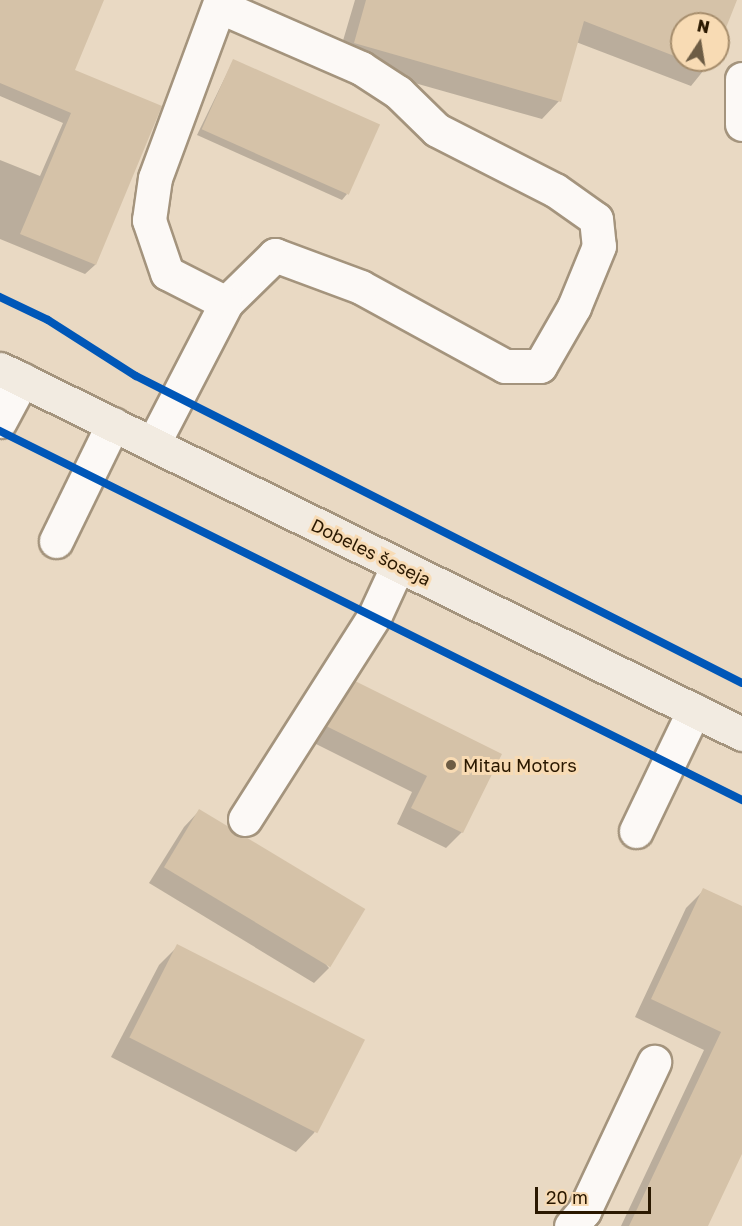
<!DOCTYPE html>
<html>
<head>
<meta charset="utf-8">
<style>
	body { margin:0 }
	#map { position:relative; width:742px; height:1226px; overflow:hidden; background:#e9d9c3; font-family:"Golos Text",sans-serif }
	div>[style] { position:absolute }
	.shadow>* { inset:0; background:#0003 }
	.building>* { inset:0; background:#d5c2a8; transform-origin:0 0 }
	.roads { filter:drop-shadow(2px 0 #a4947d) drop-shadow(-2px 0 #a4947d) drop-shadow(0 2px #a4947d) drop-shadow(0 -2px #a4947d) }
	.minor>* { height:33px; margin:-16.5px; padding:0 16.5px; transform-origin:16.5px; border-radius:16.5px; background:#fcf9f6 }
	.major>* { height:33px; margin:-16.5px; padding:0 16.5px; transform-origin:16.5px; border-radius:16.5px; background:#f2ebe1 }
	.cycleway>* { height:8px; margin:-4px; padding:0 4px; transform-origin:4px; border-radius:4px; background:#0057b8 }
	.dots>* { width:16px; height:16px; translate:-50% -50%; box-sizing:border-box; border:3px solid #f8dbb4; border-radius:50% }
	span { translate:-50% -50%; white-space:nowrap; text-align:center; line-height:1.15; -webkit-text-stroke:6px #f8dbb4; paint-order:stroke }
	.street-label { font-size:18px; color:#2a1800 }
	.poi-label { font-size:18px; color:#2a1800 }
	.left { translate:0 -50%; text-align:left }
	.north { position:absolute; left:670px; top:12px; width:60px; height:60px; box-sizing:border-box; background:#f8dbb4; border:2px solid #a68d6c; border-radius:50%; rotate:12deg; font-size:16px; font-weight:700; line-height:24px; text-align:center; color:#2a1800 }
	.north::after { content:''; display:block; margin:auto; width:21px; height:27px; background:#6d5c44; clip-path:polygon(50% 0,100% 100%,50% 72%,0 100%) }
	.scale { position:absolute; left:535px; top:1187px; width:116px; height:27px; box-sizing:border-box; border:3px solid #2a1800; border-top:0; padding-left:8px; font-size:18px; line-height:21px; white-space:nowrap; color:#2a1800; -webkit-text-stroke:4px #f8dbb4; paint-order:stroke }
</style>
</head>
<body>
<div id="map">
	<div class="shadow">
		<i style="clip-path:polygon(0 0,102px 0,73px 71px,160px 107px,95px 265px,85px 274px,0 239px,0 160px,40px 176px,63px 123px,0 96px)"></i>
		<i style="clip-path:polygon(355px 0,735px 0,718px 44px,718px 24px,682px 24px,682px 60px,712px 60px,691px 86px,576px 42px,559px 101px,542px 119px,337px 61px)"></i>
		<i style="clip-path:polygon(233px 61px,347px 194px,342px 200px,197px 135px)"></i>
		<i style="clip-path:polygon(355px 683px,500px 754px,462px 832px,446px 848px,397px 824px,412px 792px,312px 742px,340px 699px)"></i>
		<i style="clip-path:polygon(199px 811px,329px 968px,314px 983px,149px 883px,184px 827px)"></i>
		<i style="clip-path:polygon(704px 890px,742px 908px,742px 1151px,706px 1226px,621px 1226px,704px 1050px,635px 1017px,686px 908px)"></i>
		<i style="clip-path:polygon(178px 946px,363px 1041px,314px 1133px,296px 1152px,111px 1057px,159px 965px)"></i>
	</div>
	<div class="building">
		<i style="clip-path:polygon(0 0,104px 0,75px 70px,162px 106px,96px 265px,20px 234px,71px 113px,0 83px)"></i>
		<i style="clip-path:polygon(366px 0,737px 0,718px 48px,718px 24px,682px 24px,682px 59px,584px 21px,561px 102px,354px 43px)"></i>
		<i style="left:233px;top:59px;width:161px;height:77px;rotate:24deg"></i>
		<i style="clip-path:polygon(685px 60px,713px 60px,710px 70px)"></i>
		<i style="clip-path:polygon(355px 681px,502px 754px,463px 833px,411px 808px,427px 776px,326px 726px)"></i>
		<i style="left:199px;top:809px;width:194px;height:68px;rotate:31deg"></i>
		<i style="clip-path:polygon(703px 888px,742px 906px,742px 1154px,708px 1226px,629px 1226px,721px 1032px,651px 999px)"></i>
		<i style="left:177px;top:944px;width:211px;height:105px;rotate:27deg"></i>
	</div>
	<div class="roads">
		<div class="minor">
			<i style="left:221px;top:7px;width:153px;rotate:23.5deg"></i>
			<i style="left:361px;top:68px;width:44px;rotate:33deg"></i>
			<i style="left:398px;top:92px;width:54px;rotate:44.3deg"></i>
			<i style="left:437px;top:130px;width:132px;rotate:27deg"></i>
			<i style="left:555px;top:190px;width:50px;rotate:35.3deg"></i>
			<i style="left:596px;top:219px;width:27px;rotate:84deg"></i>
			<i style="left:599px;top:246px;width:66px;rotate:112.3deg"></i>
			<i style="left:574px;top:307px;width:68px;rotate:120deg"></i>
			<i style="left:540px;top:366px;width:35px;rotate:180deg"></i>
			<i style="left:505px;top:366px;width:164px;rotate:-151.3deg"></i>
			<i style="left:361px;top:287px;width:92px;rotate:-159.6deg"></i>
			<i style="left:275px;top:255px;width:69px;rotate:135.6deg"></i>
			<i style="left:742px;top:79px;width:45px;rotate:90deg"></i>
			<i style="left:0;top:421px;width:47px;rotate:-61.8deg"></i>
			<i style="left:153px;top:444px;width:159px;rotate:-62.6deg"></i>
			<i style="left:226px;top:303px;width:66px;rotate:-153deg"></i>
			<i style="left:167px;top:273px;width:56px;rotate:-108.8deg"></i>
			<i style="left:149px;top:220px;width:42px;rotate:-81.9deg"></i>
			<i style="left:155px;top:178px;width:190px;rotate:-69.7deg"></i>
			<i style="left:56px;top:541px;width:130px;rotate:-64deg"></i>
			<i style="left:245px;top:819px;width:242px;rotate:-57.5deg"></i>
			<i style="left:375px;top:615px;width:55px;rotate:-65.3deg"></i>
			<i style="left:636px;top:831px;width:134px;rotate:-64.4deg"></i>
			<i style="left:571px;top:1226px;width:20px;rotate:-49deg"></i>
			<i style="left:584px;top:1211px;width:165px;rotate:-64.8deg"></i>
		</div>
		<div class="major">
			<i style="left:0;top:369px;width:827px;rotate:26.19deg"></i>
		</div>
	</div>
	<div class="cycleway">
		<i style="left:0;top:297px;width:53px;rotate:25.6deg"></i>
		<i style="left:48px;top:320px;width:104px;rotate:32.5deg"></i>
		<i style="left:136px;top:376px;width:679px;rotate:26.87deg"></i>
		<i style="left:0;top:431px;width:829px;rotate:26.44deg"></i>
	</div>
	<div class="dots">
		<i style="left:451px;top:765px;background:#6d5c44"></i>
	</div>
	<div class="street-label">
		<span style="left:371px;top:552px;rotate:26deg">Dobeles šoseja</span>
	</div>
	<div class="poi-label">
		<span class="left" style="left:463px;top:765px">Mitau Motors</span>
	</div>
	<div class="north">N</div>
	<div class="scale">20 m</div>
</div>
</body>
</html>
